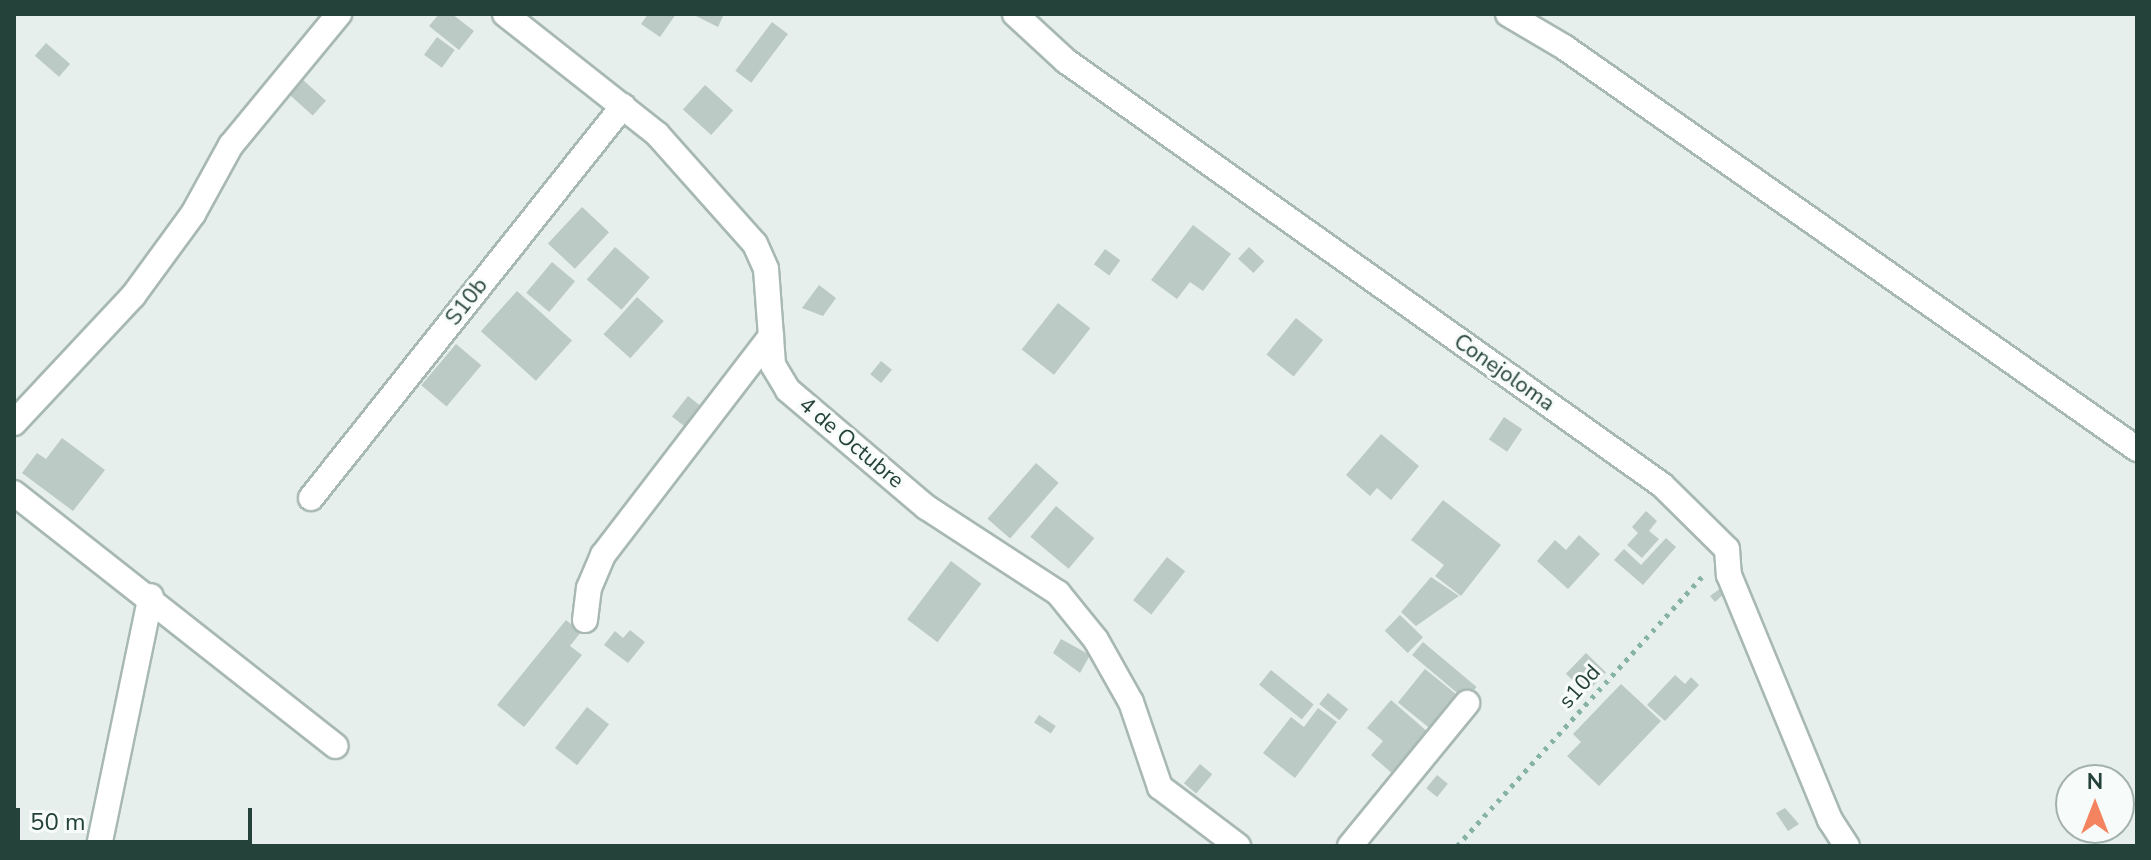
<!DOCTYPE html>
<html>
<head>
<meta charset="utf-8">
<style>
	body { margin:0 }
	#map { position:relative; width:2151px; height:860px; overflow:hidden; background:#e6efeb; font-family:"Nunito Sans",sans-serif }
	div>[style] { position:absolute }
	.building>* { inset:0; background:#bbcac4; transform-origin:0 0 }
	.path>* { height:5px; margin-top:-2.5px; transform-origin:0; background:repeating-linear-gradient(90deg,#86b3a5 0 4px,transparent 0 10px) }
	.roads { filter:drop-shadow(2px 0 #a8b8b2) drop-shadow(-2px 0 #a8b8b2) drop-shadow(0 2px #a8b8b2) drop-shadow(0 -2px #a8b8b2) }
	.minor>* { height:24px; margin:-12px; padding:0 12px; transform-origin:12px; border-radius:12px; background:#fff }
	span { translate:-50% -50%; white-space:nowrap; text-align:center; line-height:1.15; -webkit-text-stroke:6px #f7fbf9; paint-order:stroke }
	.street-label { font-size:22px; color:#24423a }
	.frame { position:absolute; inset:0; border:16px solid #24423a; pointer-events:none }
	.north { position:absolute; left:2055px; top:764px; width:80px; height:80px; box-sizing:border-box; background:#f7fbf9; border:2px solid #a3b1ad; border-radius:50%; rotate:0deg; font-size:22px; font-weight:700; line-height:32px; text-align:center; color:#24423a }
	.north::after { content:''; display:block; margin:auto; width:28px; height:36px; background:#f4845f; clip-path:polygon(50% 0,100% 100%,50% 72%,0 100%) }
	.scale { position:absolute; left:16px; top:808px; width:236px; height:36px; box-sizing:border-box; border:4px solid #24423a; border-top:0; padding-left:10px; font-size:24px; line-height:28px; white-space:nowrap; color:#24423a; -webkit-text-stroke:6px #f7fbf9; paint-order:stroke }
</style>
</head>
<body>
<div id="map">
	<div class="building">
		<i style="clip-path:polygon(439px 14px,452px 14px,474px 31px,459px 50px,429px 26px)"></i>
		<i style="clip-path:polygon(648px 14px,676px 14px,660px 37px,641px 24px)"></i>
		<i style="clip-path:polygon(692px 14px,724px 14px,718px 27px)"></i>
		<i style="left:772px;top:22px;width:20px;height:61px;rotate:37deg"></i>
		<i style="left:437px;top:37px;width:22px;height:22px;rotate:36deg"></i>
		<i style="left:46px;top:43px;width:32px;height:17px;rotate:41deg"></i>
		<i style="left:303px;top:80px;width:31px;height:20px;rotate:42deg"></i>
		<i style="left:705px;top:85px;width:38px;height:33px;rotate:42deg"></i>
		<i style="left:582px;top:207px;width:37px;height:50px;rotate:43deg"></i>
		<i style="clip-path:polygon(1193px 225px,1231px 254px,1203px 291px,1190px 282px,1177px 299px,1151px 280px)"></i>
		<i style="left:615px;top:247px;width:46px;height:43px;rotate:41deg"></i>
		<i style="left:1249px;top:247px;width:21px;height:16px;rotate:43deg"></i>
		<i style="left:1105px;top:249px;width:19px;height:19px;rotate:36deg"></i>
		<i style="left:552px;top:262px;width:30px;height:40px;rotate:40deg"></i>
		<i style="clip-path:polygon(819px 285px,836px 298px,823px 316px,802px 308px)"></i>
		<i style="left:517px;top:291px;width:74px;height:54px;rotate:42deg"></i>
		<i style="left:637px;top:297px;width:36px;height:50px;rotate:42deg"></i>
		<i style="left:1058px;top:303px;width:41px;height:59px;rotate:38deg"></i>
		<i style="left:1296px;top:318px;width:35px;height:47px;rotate:39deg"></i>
		<i style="left:456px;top:344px;width:33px;height:54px;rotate:40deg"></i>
		<i style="left:881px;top:361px;width:14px;height:17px;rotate:39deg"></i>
		<i style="left:688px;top:396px;width:23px;height:26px;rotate:38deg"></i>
		<i style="left:1504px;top:417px;width:22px;height:27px;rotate:34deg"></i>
		<i style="clip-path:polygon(1381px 434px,1419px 466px,1391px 500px,1377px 488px,1370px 496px,1346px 475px)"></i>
		<i style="clip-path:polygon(62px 438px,105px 470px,73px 511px,22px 473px,37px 453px,46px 459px)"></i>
		<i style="left:1036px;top:463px;width:30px;height:74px;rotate:41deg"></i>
		<i style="clip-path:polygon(1443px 500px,1501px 545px,1461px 596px,1435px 576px,1444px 565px,1411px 540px)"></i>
		<i style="left:1056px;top:506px;width:50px;height:40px;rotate:40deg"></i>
		<i style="clip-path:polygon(1646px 511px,1657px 521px,1649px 531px,1659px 539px,1642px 558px,1627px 545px,1638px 533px,1632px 527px)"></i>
		<i style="clip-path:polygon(1579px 535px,1600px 554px,1568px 589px,1537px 561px,1555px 540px,1566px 550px)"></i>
		<i style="clip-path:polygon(1666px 538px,1676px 547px,1643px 585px,1614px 560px,1624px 549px,1641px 565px)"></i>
		<i style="left:1167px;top:557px;width:23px;height:55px;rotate:38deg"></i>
		<i style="left:951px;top:561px;width:38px;height:73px;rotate:37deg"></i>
		<i style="clip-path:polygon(1431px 577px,1459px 596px,1416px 626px,1401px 612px)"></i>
		<i style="clip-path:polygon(1721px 588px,1725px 593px,1715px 602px,1710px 596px)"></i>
		<i style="left:1400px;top:615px;width:32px;height:22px;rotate:44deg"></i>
		<i style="clip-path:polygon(566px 620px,581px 632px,570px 646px,582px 655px,524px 727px,497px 705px)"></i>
		<i style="clip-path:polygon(630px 630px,645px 642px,628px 663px,604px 645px,615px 631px,623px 638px)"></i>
		<i style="clip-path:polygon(1061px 639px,1090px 655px,1080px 673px,1053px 653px)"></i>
		<i style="left:1423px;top:642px;width:70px;height:17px;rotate:40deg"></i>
		<i style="left:1586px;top:653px;width:28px;height:29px;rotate:44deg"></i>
		<i style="left:1425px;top:669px;width:50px;height:43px;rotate:39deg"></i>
		<i style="left:1271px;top:670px;width:55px;height:19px;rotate:39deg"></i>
		<i style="clip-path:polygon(1675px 675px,1685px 684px,1691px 677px,1699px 685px,1665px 721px,1647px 705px)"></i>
		<i style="clip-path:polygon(1621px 684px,1661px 721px,1599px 786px,1567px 756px,1581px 742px,1573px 734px)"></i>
		<i style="left:1328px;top:693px;width:26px;height:14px;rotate:39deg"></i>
		<i style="clip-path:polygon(1391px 700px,1436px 739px,1401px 781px,1371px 755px,1383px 741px,1367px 728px)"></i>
		<i style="left:587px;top:707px;width:28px;height:52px;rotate:38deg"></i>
		<i style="clip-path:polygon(1318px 708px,1337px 722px,1295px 778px,1263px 753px,1291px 717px,1304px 727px)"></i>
		<i style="left:1039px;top:715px;width:20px;height:9px;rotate:33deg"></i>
		<i style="left:1200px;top:764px;width:16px;height:25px;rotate:40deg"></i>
		<i style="left:1437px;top:775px;width:14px;height:17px;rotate:39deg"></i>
		<i style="clip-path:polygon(1785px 808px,1799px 824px,1788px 831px,1776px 813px)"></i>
	</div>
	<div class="path">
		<i style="left:1457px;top:846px;width:364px;rotate:-47.7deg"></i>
	</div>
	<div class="roads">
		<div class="minor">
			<i style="left:505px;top:14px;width:194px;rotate:38.3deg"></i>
			<i style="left:657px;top:134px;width:147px;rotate:48.3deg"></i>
			<i style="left:755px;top:244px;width:27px;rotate:66deg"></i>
			<i style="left:766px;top:269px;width:96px;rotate:85.8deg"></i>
			<i style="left:773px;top:365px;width:29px;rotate:59deg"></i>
			<i style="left:788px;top:390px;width:181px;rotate:40.3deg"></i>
			<i style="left:926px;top:507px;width:158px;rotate:33.1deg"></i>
			<i style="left:1058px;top:593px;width:60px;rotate:51deg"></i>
			<i style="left:1096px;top:640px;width:71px;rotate:60.6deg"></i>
			<i style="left:1131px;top:702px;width:90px;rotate:71.2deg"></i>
			<i style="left:1160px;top:787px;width:98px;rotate:37.1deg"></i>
			<i style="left:1015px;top:14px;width:69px;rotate:42.7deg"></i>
			<i style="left:1066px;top:61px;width:731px;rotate:35.43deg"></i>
			<i style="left:1662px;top:485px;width:91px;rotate:44.6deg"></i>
			<i style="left:1727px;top:549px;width:26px;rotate:86deg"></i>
			<i style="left:1729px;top:575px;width:265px;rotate:67.6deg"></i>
			<i style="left:1830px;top:820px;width:31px;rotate:57deg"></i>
			<i style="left:1508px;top:14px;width:65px;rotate:30.5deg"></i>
			<i style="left:1564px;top:47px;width:700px;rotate:35.05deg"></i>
			<i style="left:14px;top:423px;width:174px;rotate:-46.9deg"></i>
			<i style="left:133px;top:296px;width:102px;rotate:-53.8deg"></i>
			<i style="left:193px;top:214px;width:79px;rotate:-61.2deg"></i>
			<i style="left:231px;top:145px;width:170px;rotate:-50.5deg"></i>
			<i style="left:14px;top:493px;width:409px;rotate:38.2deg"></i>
			<i style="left:311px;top:498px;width:501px;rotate:-51.48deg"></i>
			<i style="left:585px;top:620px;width:32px;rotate:-83deg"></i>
			<i style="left:589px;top:588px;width:36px;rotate:-67deg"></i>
			<i style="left:603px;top:555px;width:276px;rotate:-52.5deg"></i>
			<i style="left:99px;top:846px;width:255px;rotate:-78.3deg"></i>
			<i style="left:1350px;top:846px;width:185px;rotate:-50.7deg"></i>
		</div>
	</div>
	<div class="street-label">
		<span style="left:467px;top:302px;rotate:-52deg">S10b</span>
		<span style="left:1504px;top:373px;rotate:35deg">Conejoloma</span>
		<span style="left:851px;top:443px;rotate:40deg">4 de Octubre</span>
		<span style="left:1580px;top:687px;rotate:-48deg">s10d</span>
	</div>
	<div class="frame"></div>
	<div class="north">N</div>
	<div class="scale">50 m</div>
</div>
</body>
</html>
